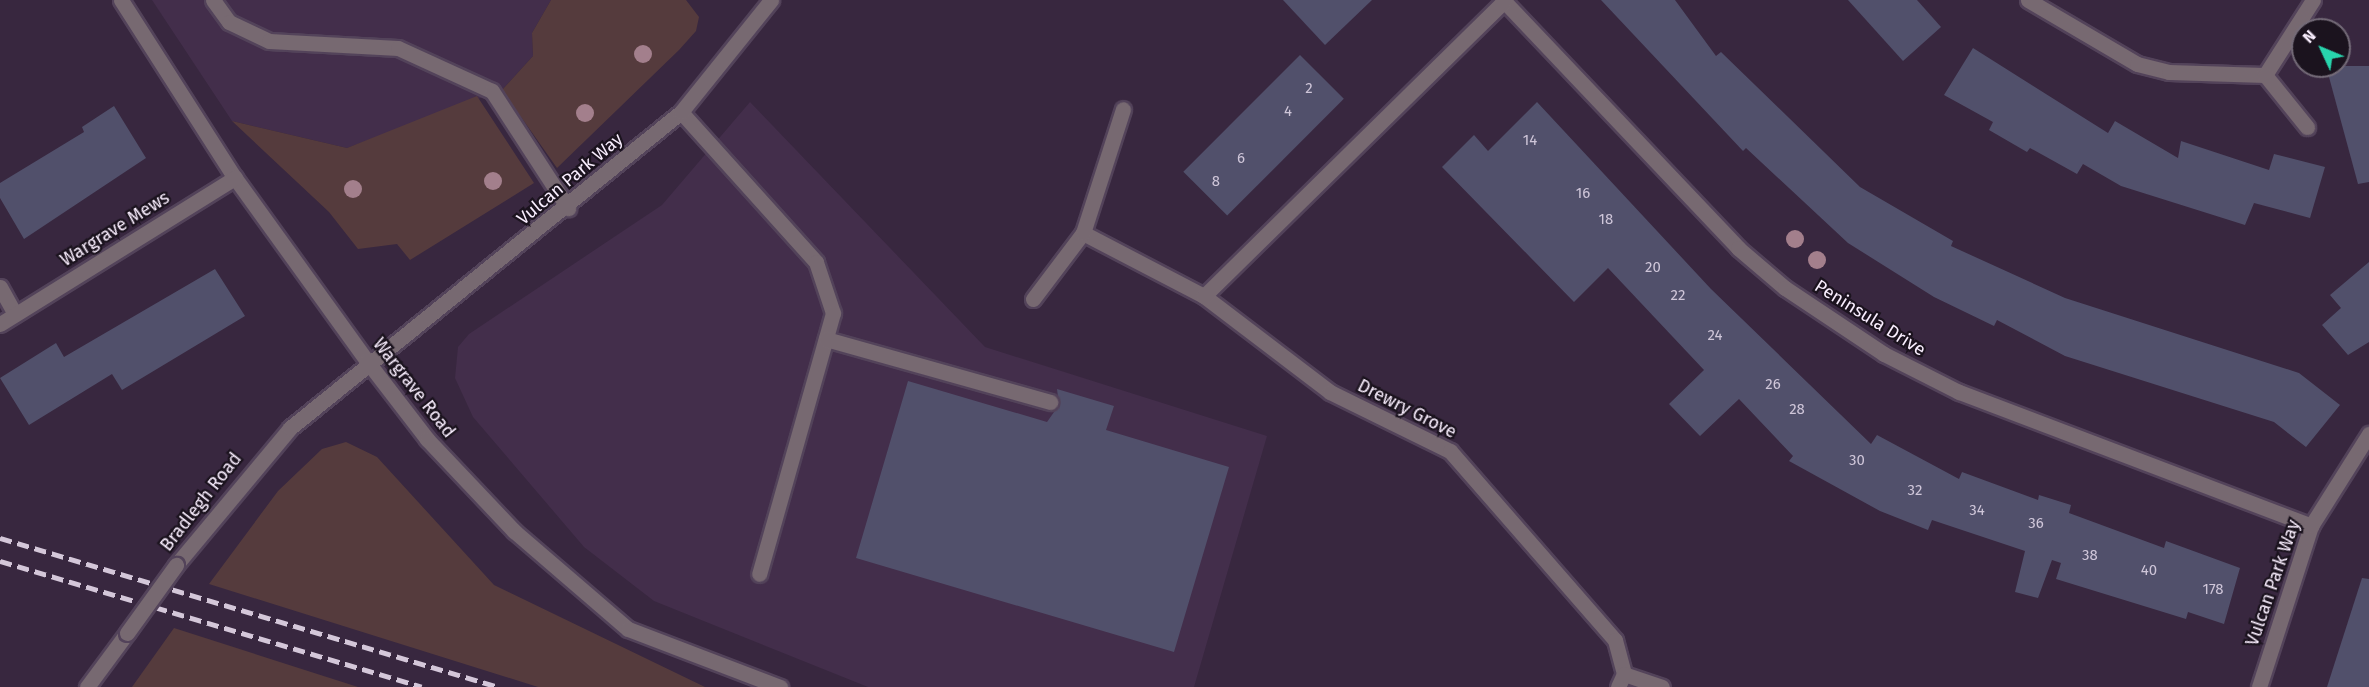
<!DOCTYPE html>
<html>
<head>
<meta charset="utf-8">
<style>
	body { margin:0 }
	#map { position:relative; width:2369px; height:687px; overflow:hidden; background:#38273f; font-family:"Fira Sans",sans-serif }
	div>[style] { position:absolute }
	.built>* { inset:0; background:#432e4b }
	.green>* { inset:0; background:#553b3d }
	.building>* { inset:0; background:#51506b; transform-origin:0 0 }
	.roads { filter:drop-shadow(2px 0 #53435a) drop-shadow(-2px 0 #53435a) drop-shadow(0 2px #53435a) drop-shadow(0 -2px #53435a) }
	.minor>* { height:15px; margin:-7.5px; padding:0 7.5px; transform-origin:7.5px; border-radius:7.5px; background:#776971 }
	.rail>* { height:4.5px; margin-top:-2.25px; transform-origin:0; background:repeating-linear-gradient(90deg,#d4c7d9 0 12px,transparent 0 18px) }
	.bridges { filter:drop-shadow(2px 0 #53435a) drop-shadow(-2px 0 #53435a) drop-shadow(0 2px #53435a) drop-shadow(0 -2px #53435a) }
	.minor-bridge>* { height:15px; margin:-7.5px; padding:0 7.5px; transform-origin:7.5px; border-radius:7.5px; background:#776971 }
	.trees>* { width:18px; height:18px; margin:-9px; border-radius:50%; background:#a37f8c }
	span { translate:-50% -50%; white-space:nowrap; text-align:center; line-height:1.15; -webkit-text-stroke:4.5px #1b131e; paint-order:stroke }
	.number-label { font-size:15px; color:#cfc6d9 }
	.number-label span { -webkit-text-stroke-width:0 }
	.street-label { font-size:18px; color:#f9eefe }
	.north { position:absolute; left:2291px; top:18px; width:60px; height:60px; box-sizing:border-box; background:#1b131e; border:2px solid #746b78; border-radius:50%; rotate:314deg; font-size:16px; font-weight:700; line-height:24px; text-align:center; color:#f9eefe }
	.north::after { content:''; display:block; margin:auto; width:21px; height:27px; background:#28d5ad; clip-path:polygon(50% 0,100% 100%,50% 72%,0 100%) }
</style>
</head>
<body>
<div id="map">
	<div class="built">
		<i style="clip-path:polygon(152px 0,551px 0,532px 33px,533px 56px,502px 90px,347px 148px,232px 121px)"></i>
		<i style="clip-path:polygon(750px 102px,985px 347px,1267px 436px,1194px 687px,868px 687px,654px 601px,584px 547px,473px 417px,455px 378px,458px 347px,469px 334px,662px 205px)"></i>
	</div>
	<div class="green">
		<i style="clip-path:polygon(551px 0,686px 0,699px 17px,696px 31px,679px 50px,557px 168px,502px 90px,533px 56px,532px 33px)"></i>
		<i style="clip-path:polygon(477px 96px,534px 183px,410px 260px,397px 244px,358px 249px,329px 212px,232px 121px,347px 148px)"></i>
		<i style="clip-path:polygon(346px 442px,377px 457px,494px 585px,705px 687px,538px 687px,209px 584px,278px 491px,322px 449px)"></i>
		<i style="clip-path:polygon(174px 628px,358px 687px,132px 687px)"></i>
	</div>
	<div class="building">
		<i style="clip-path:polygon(1283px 0,1372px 0,1325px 45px)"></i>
		<i style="clip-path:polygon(1601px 0,1675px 0,1716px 56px,1721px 52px,1860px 187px,1953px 241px,1951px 246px,2065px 298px,2299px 373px,2340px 405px,2306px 447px,2274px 422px,2065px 356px,1997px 320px,1994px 326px,1934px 297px,1848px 243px,1746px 148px,1743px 151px)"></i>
		<i style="clip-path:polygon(1848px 0,1917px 0,1941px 27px,1903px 61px)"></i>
		<i style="clip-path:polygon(1973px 48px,2108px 133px,2115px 121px,2178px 158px,2181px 141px,2269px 170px,2274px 154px,2325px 167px,2310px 218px,2254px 203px,2245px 225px,2121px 186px,2083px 164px,2077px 174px,2030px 148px,2027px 152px,1989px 130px,1993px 122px,1944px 95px)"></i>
		<i style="left:1300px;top:55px;width:62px;height:165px;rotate:45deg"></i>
		<i style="clip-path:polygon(2326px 66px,2369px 66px,2369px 182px,2358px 184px)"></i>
		<i style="clip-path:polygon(1537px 102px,1711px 289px,1871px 444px,1877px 435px,1959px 479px,1962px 472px,2038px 500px,2039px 495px,2071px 505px,2069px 513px,2164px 548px,2166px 541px,2240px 568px,2224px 624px,2188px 612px,2186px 619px,2056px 579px,2061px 563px,2052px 560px,2038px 598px,2015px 592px,2025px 551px,1932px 520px,1928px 530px,1880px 511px,1789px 461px,1793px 456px,1739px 399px,1700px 436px,1669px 404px,1704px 370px,1608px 268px,1574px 302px,1442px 167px,1474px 135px,1488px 151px)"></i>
		<i style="clip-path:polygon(114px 106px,146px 158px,24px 239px,0 198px,0 183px,84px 132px,82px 127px)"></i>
		<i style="clip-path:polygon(2369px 262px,2369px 342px,2348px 355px,2322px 325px,2341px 308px,2330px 295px)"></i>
		<i style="clip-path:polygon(215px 269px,245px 316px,122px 390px,112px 374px,29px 425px,0 378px,56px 343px,64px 357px)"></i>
		<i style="clip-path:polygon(908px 381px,1047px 422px,1059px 405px,1057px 389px,1114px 406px,1106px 430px,1229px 467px,1174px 652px,856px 558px)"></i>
		<i style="clip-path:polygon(2362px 578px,2369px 579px,2369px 687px,2327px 687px)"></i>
	</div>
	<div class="roads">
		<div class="minor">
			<i style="left:121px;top:0;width:211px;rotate:57.4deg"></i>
			<i style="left:235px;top:178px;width:226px;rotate:54.2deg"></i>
			<i style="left:367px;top:361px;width:98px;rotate:52.4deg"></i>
			<i style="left:427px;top:439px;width:127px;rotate:46.6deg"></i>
			<i style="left:514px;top:531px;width:150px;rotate:40.7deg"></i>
			<i style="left:628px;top:629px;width:163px;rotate:20.9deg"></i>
			<i style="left:213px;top:0;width:27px;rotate:54deg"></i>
			<i style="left:229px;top:22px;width:44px;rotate:25.4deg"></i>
			<i style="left:269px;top:41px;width:129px;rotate:3.1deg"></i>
			<i style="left:398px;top:48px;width:103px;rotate:24.6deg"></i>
			<i style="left:492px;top:91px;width:140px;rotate:57deg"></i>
			<i style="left:1503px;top:0;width:342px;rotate:46.5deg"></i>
			<i style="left:1738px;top:248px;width:62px;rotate:40.4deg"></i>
			<i style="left:1785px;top:288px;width:119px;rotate:33.7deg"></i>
			<i style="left:1884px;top:354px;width:84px;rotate:26.9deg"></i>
			<i style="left:1959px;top:392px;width:377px;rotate:20.8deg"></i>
			<i style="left:2028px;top:0;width:126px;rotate:30.4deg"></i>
			<i style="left:2137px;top:64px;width:33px;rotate:14deg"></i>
			<i style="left:2169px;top:72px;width:96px;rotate:1.8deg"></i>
			<i style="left:2265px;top:75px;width:89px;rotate:-57.4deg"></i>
			<i style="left:2265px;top:75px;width:67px;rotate:51.1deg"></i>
			<i style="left:681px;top:112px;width:202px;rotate:48deg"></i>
			<i style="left:816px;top:262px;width:54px;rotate:71.6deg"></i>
			<i style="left:833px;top:313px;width:271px;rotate:105.8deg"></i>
			<i style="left:1083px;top:233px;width:136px;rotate:27.5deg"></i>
			<i style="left:1204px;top:296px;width:158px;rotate:37.3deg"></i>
			<i style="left:1330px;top:392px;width:134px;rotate:26.2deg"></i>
			<i style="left:1450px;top:451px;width:251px;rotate:48.9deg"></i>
			<i style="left:1615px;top:640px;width:35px;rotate:75deg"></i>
			<i style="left:1624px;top:674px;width:14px;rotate:115deg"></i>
			<i style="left:0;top:287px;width:31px;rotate:61deg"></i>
			<i style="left:1204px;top:296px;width:421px;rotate:-44.5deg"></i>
			<i style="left:1033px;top:299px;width:83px;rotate:-52.9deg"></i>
			<i style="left:1083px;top:233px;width:130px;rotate:-72.1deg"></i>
			<i style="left:0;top:324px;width:277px;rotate:-31.9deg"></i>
			<i style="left:826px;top:339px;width:233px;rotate:15.7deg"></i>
			<i style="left:176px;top:565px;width:178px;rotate:-50.2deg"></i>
			<i style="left:290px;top:428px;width:503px;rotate:-38.94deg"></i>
			<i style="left:681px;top:112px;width:144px;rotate:-51.2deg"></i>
			<i style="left:1624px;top:674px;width:40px;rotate:18.9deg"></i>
			<i style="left:87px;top:687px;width:67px;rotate:-53.5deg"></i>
			<i style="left:2259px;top:687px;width:169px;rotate:-72.1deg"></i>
			<i style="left:2311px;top:526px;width:109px;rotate:-57.8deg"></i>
		</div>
	</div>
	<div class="rail">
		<i style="left:0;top:538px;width:521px;rotate:16.63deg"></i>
		<i style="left:0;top:561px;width:440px;rotate:16.6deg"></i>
	</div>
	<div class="bridges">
		<div class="minor-bridge">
			<i style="left:127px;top:633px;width:84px;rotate:-54.2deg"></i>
		</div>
	</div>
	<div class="trees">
		<i style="left:643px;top:54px"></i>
		<i style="left:585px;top:113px"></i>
		<i style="left:493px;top:181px"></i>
		<i style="left:353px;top:189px"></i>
		<i style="left:1795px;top:239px"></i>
		<i style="left:1817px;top:260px"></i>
	</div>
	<div class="number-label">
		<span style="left:1309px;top:89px">2</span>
		<span style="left:1288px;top:112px">4</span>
		<span style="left:1530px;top:141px">14</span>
		<span style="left:1241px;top:159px">6</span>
		<span style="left:1216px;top:182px">8</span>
		<span style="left:1583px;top:194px">16</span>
		<span style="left:1606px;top:220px">18</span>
		<span style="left:1653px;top:268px">20</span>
		<span style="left:1678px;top:296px">22</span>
		<span style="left:1715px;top:336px">24</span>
		<span style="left:1773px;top:385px">26</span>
		<span style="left:1797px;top:410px">28</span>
		<span style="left:1857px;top:461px">30</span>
		<span style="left:1915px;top:491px">32</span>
		<span style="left:1977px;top:511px">34</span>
		<span style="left:2036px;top:524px">36</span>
		<span style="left:2090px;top:556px">38</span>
		<span style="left:2149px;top:571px">40</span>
		<span style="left:2213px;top:590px">178</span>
	</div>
	<div class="street-label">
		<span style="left:570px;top:179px;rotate:-40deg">Vulcan Park Way</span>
		<span style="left:115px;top:229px;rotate:-32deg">Wargrave Mews</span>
		<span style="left:1870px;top:318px;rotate:32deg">Peninsula Drive</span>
		<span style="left:414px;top:388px;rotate:52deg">Wargrave Road</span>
		<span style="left:1407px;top:409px;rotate:27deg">Drewry Grove</span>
		<span style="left:201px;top:502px;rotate:-52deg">Bradlegh Road</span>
		<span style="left:2273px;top:583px;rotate:-71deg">Vulcan Park Way</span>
	</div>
	<div class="north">N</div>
</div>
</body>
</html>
